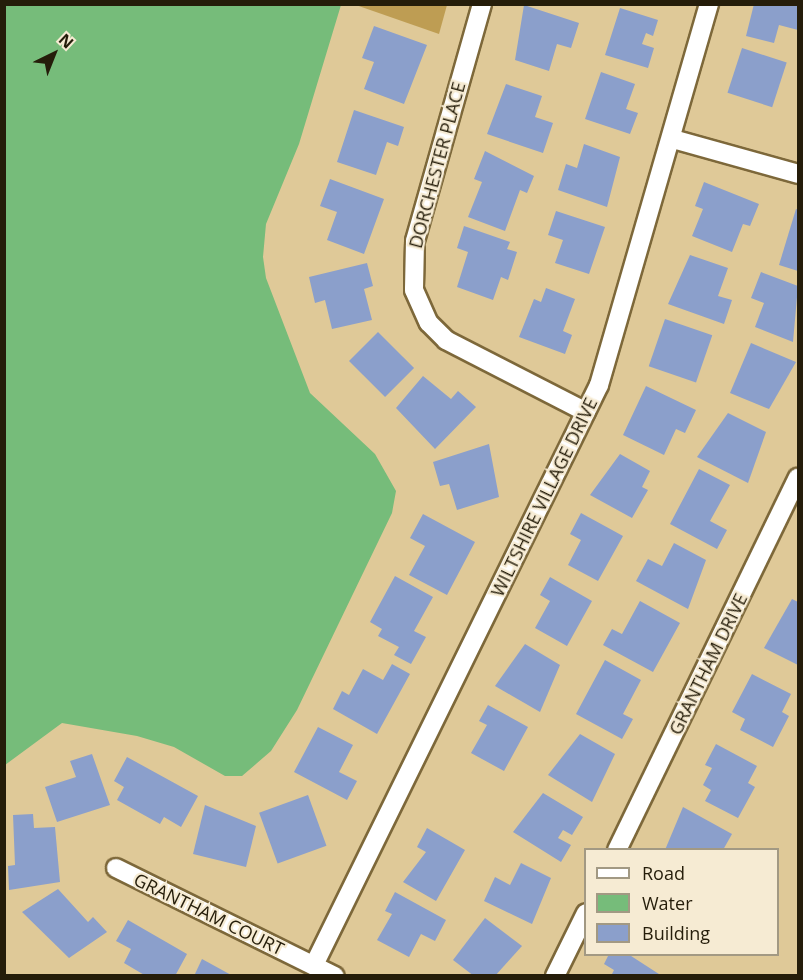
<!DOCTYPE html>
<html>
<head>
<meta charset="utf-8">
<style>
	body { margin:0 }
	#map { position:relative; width:803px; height:980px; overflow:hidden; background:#dfc998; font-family:"Open Sans",sans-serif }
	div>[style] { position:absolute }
	.green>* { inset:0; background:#be9d53 }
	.water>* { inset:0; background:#76bc7a }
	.building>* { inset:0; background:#8b9fcb; transform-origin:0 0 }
	.roads { filter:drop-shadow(2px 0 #7d683a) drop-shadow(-2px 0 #7d683a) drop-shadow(0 2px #7d683a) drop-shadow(0 -2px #7d683a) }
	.minor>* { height:18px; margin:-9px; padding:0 9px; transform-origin:9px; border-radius:9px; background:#fff }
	span { translate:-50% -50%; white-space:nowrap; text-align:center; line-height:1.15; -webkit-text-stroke:4.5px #f6ebd3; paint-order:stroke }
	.street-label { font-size:18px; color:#251d0a }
	.frame { position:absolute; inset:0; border:6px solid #251d0a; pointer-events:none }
	.legend { position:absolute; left:584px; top:848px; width:195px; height:108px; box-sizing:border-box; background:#f6ebd3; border:2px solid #a29983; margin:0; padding:8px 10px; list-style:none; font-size:18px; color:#251d0a }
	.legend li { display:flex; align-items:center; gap:12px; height:30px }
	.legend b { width:30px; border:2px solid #a29983 }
	.north { position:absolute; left:24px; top:24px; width:60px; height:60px; -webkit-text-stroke:4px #f6ebd3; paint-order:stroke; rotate:43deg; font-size:16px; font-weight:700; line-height:24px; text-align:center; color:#251d0a }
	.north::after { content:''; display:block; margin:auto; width:21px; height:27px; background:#251d0a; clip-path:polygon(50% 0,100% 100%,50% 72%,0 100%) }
</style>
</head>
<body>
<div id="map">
	<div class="green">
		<i style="clip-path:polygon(353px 4px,447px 4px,447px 5px,439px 34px)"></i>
	</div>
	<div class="water">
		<i style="clip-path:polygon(5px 4px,341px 5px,299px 144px,266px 224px,263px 257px,266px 278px,310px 393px,375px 454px,396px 491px,392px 513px,297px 710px,271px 751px,242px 776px,225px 776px,174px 747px,137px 736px,62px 723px,5px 765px)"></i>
	</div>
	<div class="building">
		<i style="clip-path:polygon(754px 4px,798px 4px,798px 30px,779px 25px,774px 43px,746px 36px)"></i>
		<i style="clip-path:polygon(524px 5px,579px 23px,571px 48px,557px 44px,549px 71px,515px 60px)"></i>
		<i style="clip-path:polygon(620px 8px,658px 20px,653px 36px,646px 33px,642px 44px,654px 48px,648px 68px,605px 55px)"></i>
		<i style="clip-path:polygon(374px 26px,427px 45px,404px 104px,364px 89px,374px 62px,362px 58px)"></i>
		<i style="left:742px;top:48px;width:47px;height:47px;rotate:18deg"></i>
		<i style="clip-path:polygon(601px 72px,635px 84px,626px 109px,638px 113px,630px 134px,585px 119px)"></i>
		<i style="clip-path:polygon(506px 84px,542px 96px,535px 117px,553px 123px,543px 153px,487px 134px)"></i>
		<i style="clip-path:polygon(354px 110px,404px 127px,398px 146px,387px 142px,376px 175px,337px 162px)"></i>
		<i style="clip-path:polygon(584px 144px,620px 157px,607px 207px,558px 190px,566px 164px,577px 168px)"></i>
		<i style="clip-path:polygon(485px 151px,534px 176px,527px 193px,520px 190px,505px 231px,468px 217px,482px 182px,474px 179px)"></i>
		<i style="clip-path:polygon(330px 179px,384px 199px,364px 254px,327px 240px,337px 212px,320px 206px)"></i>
		<i style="clip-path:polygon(704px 182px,759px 204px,750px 226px,743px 224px,732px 252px,692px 236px,703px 209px,695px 206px)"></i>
		<i style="clip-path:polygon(796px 209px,798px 210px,798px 271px,779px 265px)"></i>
		<i style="clip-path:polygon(556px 211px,605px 227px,589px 274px,555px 263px,563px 240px,548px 235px)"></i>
		<i style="clip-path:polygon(464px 226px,510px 242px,507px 249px,517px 252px,508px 280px,501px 277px,493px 300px,457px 287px,468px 252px,457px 248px)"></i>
		<i style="clip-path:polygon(690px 255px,728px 268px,718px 296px,732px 300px,724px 324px,668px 304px)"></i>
		<i style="clip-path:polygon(367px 263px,373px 286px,364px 289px,372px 320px,332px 329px,325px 300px,315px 303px,309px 277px)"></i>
		<i style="clip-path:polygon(761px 272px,798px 286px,793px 342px,755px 327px,764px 303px,751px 298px)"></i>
		<i style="clip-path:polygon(546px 288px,575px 299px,563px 331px,572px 335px,565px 354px,519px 337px,534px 299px,541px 302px)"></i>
		<i style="left:665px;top:319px;width:50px;height:50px;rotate:19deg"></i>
		<i style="left:378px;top:332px;width:51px;height:41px;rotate:45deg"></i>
		<i style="clip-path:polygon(751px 343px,796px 362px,769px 409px,730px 393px)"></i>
		<i style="clip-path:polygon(423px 376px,451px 399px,458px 391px,476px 407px,435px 449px,396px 408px)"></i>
		<i style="clip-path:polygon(646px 386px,696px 410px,685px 433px,676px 429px,664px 455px,623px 435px)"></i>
		<i style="clip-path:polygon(728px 413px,766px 432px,748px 483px,697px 457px)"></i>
		<i style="clip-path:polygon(489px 444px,499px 497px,457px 510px,449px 484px,440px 486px,433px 462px)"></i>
		<i style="clip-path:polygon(620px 454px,650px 471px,642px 487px,648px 490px,632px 518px,590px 495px)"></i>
		<i style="clip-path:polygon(699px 469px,730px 485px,710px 521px,727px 530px,717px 549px,670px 524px)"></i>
		<i style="clip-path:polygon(581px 513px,623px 536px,598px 581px,568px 565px,581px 540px,570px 534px)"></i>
		<i style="clip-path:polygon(423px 514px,475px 542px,447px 595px,409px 575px,425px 546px,410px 538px)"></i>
		<i style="clip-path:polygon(674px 543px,706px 560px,688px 609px,636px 581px,648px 559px,662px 566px)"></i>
		<i style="clip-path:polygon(395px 576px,433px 597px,414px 631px,426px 637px,411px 664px,394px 655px,399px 647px,378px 636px,382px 629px,370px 622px)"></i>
		<i style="clip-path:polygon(550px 577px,592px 601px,567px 646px,535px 628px,550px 601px,540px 595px)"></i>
		<i style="clip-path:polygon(792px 599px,798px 602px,798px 665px,764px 648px)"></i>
		<i style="clip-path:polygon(640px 601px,680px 623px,653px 672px,603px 645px,612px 629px,622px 634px)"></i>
		<i style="clip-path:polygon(525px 644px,560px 665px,540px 712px,495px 686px)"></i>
		<i style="clip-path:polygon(605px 660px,641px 680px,623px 714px,633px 719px,622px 739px,576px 714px)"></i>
		<i style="clip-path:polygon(392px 664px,410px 674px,377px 734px,333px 709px,342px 691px,349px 695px,363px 669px,383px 680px)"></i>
		<i style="clip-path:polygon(752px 674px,791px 694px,782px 712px,789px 716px,773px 747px,740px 730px,745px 719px,732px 712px)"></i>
		<i style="clip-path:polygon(488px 705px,528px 727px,504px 771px,471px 753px,487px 725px,479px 721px)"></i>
		<i style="clip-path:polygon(318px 727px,353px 745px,339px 772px,357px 781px,347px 800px,294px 772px)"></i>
		<i style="clip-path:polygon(580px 734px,615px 754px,592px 802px,548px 775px)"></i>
		<i style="clip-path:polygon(716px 744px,757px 766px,748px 783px,755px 787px,738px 818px,705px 801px,711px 790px,703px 785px,712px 768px,705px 765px)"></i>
		<i style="clip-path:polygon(92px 754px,110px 805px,57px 822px,45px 787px,76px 777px,70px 761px)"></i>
		<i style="clip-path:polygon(127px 757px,198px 796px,181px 827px,164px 817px,160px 824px,117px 800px,124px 787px,114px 781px)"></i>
		<i style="clip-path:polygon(543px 793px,583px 817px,572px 835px,563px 830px,558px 838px,571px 845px,561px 862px,513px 832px)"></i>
		<i style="left:308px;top:795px;width:54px;height:52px;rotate:70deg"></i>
		<i style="clip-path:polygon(205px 805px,256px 826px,246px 867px,193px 854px)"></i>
		<i style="clip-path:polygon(683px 807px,732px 834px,723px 850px,665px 850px)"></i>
		<i style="clip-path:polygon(33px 814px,34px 828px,55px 827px,60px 882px,9px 890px,8px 866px,15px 865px,13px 815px)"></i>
		<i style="clip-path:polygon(427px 828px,465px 850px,436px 901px,403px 882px,426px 852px,417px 847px)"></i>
		<i style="clip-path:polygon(521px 863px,551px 878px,532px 924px,484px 901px,495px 877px,510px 885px)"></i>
		<i style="clip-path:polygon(58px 889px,88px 922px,93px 917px,107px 932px,69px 958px,22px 912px)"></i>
		<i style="clip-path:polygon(395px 892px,446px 920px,435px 941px,421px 934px,409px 957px,377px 940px,392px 914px,385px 911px)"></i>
		<i style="clip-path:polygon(485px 918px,522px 946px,495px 976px,474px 976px,453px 960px)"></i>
		<i style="clip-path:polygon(128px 920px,187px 954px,175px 976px,146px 976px,124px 963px,131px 949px,116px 941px)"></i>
		<i style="clip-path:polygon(609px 954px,628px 954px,662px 976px,611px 976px,614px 970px,604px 964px)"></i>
		<i style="clip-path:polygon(202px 959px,233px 976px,194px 976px)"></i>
	</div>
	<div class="roads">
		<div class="minor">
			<i style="left:482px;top:4px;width:246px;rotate:105.8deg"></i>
			<i style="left:415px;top:241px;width:49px;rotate:91.2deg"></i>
			<i style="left:414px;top:290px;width:36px;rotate:66deg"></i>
			<i style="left:429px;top:323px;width:24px;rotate:45deg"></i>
			<i style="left:446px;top:340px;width:157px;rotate:27.2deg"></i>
			<i style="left:673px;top:139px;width:130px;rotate:15.6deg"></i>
			<i style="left:617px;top:850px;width:414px;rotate:-64.1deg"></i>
			<i style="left:116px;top:868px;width:244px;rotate:26.3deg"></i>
			<i style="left:314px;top:965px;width:646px;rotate:-63.83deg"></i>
			<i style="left:599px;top:385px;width:397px;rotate:-73.9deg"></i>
			<i style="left:555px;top:976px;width:70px;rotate:-63.8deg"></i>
		</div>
	</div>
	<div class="street-label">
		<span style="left:437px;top:165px;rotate:-75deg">DORCHESTER PLACE</span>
		<span style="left:544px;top:497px;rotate:-64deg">WILTSHIRE VILLAGE DRIVE</span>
		<span style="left:708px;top:664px;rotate:-64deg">GRANTHAM DRIVE</span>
		<span style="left:209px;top:914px;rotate:26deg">GRANTHAM COURT</span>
	</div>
	<div class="frame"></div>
	<ul class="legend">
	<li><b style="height:8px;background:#fff"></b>Road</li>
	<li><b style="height:16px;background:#76bc7a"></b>Water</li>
	<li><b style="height:16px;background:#8b9fcb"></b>Building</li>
	</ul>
	<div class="north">N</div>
</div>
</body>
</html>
